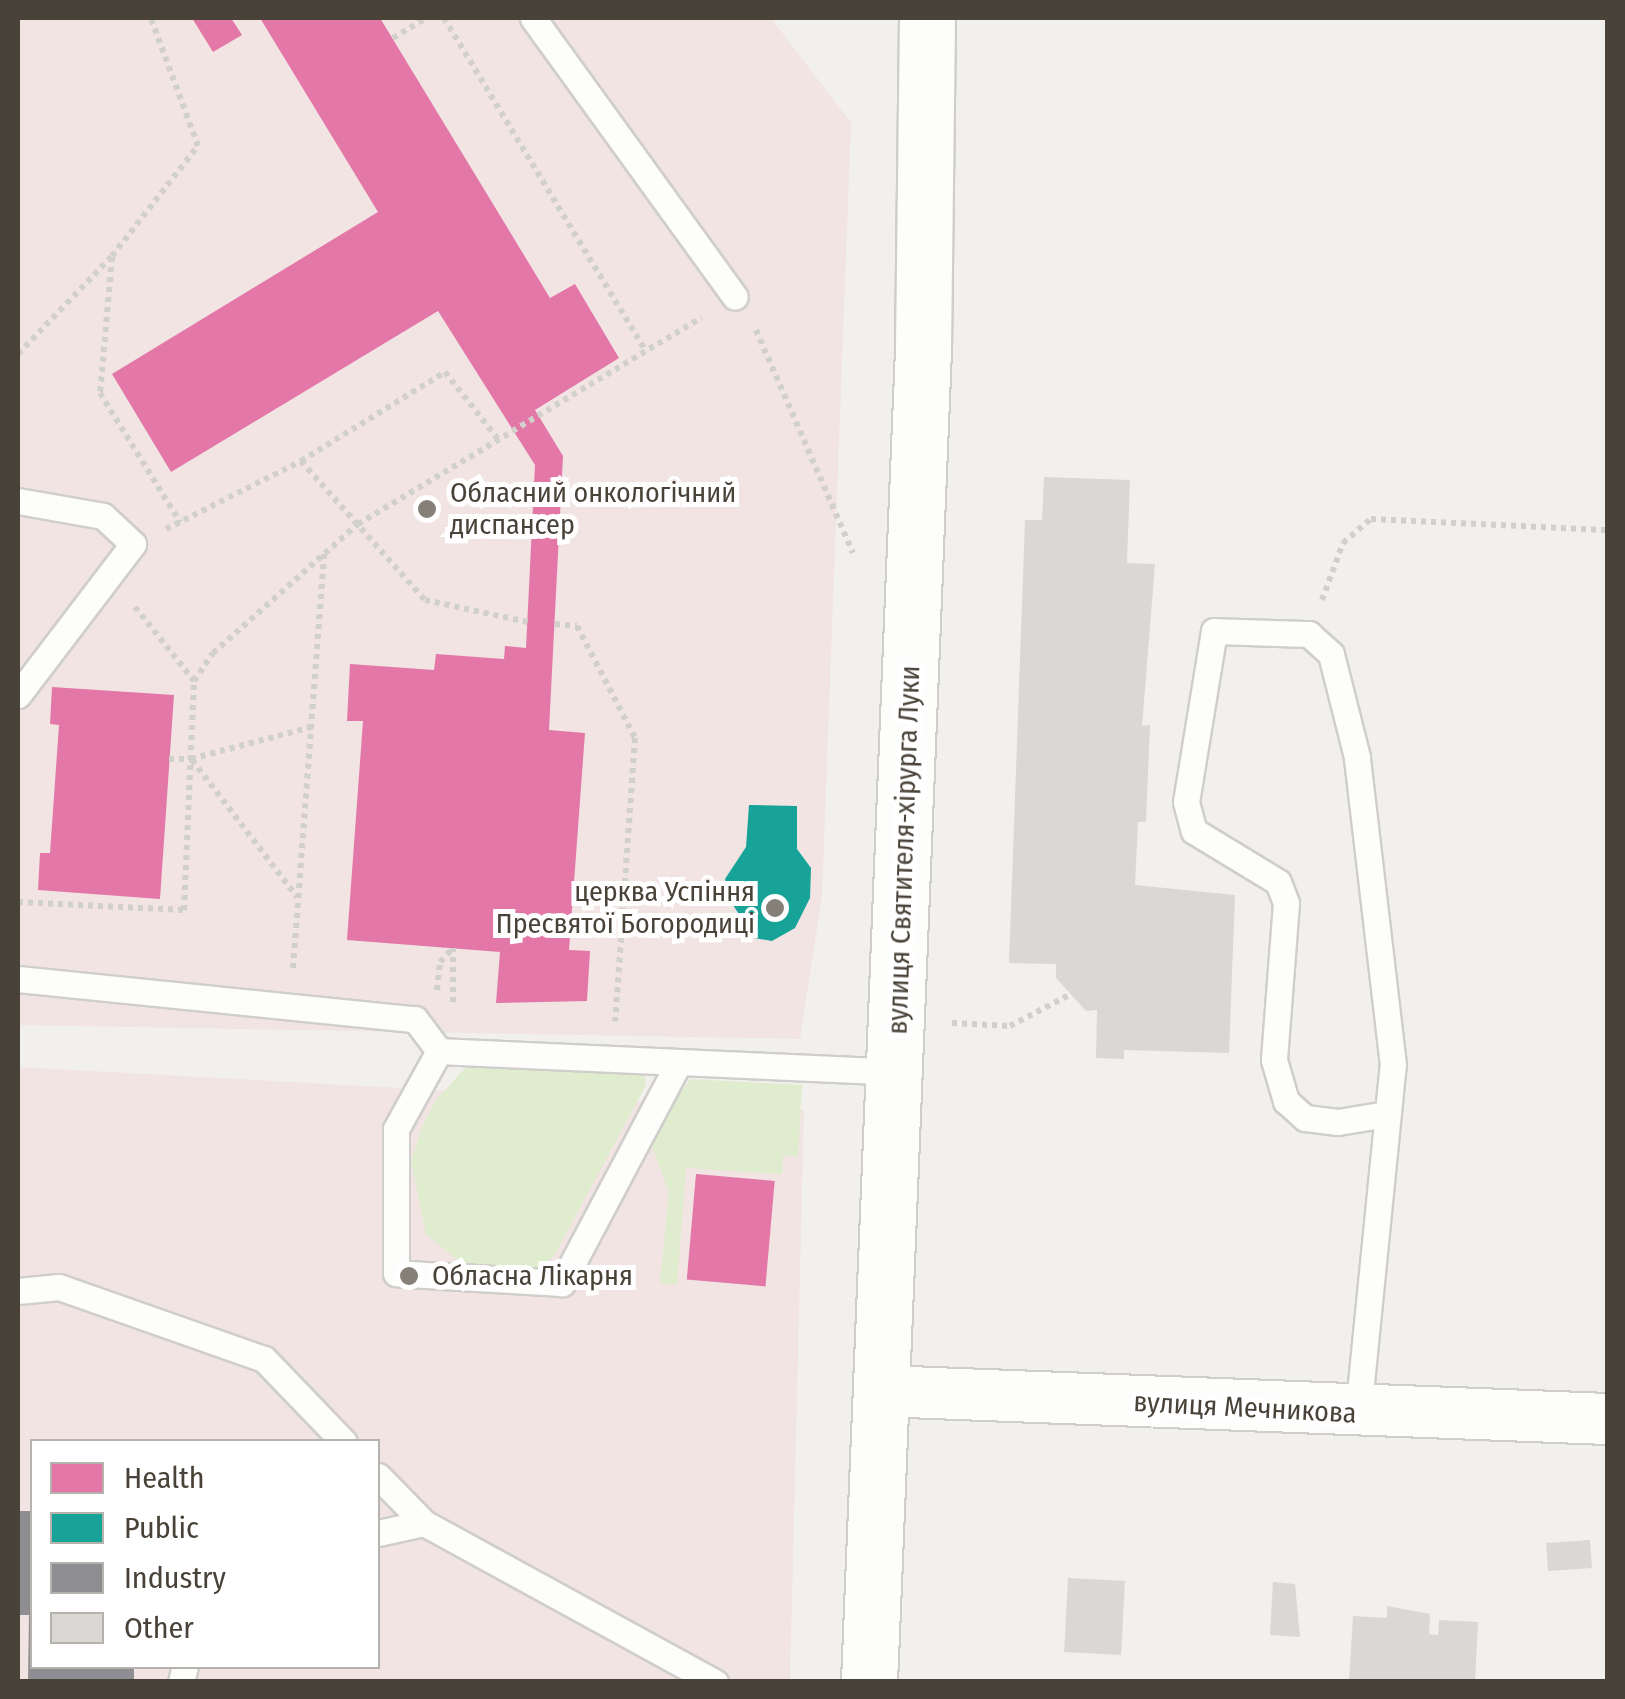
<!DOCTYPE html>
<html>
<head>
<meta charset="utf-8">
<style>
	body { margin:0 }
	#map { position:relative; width:1625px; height:1699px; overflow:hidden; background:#f2f0ed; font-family:"Fira Sans Condensed",sans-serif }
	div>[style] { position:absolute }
	.medical>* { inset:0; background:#f1e4e2 }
	.green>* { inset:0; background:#e0ecce }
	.health>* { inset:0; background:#e377a8; transform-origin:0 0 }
	.public>* { inset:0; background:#17a398 }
	.industry>* { inset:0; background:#8d8d92 }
	.building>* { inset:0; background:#dad7d4; transform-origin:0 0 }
	.path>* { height:6px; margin-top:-3px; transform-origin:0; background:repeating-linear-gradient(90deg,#d2d0cb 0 5px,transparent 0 10px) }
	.roads { filter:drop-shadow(2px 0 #d0ceca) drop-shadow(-2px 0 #d0ceca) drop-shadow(0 2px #d0ceca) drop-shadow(0 -2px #d0ceca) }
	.service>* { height:25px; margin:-12.5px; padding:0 12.5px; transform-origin:12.5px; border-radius:12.5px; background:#fdfdfc }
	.minor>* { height:50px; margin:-25px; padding:0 25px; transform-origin:25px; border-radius:25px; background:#fdfdfc }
	.tertiary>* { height:55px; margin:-27.5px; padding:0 27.5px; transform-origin:27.5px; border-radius:27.5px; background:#fdfdfc }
	.dots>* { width:28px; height:28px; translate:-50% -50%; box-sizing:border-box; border:5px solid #fff; border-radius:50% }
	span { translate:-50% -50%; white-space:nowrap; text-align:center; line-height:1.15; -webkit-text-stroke:10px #fff; paint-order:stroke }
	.poi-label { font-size:28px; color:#494238 }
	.left { translate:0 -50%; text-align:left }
	.right { translate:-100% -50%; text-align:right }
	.street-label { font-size:28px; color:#494238 }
	.frame { position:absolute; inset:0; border:20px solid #494238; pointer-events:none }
	.legend { position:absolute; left:30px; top:1439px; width:350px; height:230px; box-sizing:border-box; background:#fff; border:2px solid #b6b3af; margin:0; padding:12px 18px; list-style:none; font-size:30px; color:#494238 }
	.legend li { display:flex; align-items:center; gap:20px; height:50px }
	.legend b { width:50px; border:2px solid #b6b3af }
</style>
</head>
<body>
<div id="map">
	<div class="medical">
		<i style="clip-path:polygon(18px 18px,771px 18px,851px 123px,822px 896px,800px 1039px,18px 1025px)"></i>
		<i style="clip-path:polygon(evenodd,18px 1067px,804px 1110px,790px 1681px,18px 1681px,18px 1067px,32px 1442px,378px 1442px,378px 1666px,32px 1666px,32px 1442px)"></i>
	</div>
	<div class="green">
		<i style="clip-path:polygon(490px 1064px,645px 1075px,646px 1085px,554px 1256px,538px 1269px,461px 1263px,426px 1234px,411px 1161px,422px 1127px,435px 1101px,465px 1068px)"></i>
		<i style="clip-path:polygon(690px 1079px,802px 1085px,798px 1157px,783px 1155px,782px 1174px,686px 1168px,677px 1285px,660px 1283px,669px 1192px,650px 1141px)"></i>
	</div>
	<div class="health">
		<i style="clip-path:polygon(192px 18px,231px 18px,242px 35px,213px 52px)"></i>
		<i style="clip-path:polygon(260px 18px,380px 18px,550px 298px,575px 284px,619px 358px,535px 410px,563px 456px,549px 730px,585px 733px,569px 950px,590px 951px,587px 1001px,496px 1003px,500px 952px,347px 940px,363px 721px,347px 721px,350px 664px,434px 670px,436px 654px,504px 659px,505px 646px,526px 648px,535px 465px,438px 311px,171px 472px,112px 374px,378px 212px)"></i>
		<i style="clip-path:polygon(52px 687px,174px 695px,160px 899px,38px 890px,40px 853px,50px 853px,59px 725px,50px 724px)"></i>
		<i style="left:696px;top:1174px;width:79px;height:106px;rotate:5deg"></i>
	</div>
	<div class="public">
		<i style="clip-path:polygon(749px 805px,797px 806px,797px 849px,811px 868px,810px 898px,795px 928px,772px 941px,754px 938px,728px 897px,725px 879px,746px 847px)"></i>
	</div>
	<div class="industry">
		<i style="clip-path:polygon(18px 1511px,32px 1511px,32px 1666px,134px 1666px,134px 1682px,28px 1682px,29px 1615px,18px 1615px)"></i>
	</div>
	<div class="building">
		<i style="clip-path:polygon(1044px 477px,1130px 480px,1127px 563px,1155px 564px,1142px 726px,1150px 725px,1146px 822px,1138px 822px,1135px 885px,1235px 895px,1229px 1053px,1124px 1050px,1124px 1059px,1096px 1058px,1097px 1010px,1086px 1011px,1056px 978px,1056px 964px,1009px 963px,1025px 520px,1042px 520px)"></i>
		<i style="left:1590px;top:1540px;width:28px;height:44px;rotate:86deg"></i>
		<i style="left:1068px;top:1578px;width:57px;height:74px;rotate:3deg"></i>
		<i style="clip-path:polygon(1273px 1582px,1295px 1584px,1300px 1637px,1270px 1635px)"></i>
		<i style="clip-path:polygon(1387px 1606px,1430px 1614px,1429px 1634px,1438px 1635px,1439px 1620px,1478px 1622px,1475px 1682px,1349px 1682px,1353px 1616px,1387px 1618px)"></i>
	</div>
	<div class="path">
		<i style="left:444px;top:18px;width:389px;rotate:58.8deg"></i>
		<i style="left:393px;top:38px;width:39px;rotate:-31deg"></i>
		<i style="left:112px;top:257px;width:137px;rotate:95deg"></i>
		<i style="left:100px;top:393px;width:152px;rotate:58.2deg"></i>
		<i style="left:756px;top:330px;width:243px;rotate:66.5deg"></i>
		<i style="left:18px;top:354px;width:136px;rotate:-46.2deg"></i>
		<i style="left:112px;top:256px;width:140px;rotate:-52deg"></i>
		<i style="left:198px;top:146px;width:136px;rotate:-110.2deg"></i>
		<i style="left:301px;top:461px;width:169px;rotate:-31.7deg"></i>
		<i style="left:445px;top:372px;width:85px;rotate:51.7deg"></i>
		<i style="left:166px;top:529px;width:151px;rotate:-26.7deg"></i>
		<i style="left:301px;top:461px;width:186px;rotate:48.3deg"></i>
		<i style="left:425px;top:600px;width:105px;rotate:12.1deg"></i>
		<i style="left:1322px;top:600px;width:61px;rotate:-69.8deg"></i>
		<i style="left:1343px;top:543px;width:37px;rotate:-41deg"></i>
		<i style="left:1371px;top:519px;width:237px;rotate:2.7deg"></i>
		<i style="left:135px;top:607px;width:95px;rotate:51.4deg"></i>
		<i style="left:555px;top:624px;width:22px;rotate:5deg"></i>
		<i style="left:577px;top:626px;width:126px;rotate:62.6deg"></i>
		<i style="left:635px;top:738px;width:284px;rotate:94deg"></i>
		<i style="left:169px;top:759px;width:22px"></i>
		<i style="left:191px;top:759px;width:124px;rotate:-14.9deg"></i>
		<i style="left:192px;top:760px;width:173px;rotate:52.5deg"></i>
		<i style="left:18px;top:902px;width:166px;rotate:2.8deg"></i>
		<i style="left:184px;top:910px;width:229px;rotate:-87.5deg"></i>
		<i style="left:194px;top:681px;width:34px;rotate:-56deg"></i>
		<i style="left:213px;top:653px;width:194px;rotate:-41.7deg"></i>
		<i style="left:358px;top:524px;width:401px;rotate:-31deg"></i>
		<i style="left:293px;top:968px;width:417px;rotate:-85.7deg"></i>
		<i style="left:437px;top:990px;width:28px;rotate:-84deg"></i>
		<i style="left:440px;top:962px;width:19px;rotate:-47deg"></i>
		<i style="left:453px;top:1002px;width:54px;rotate:-90deg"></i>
		<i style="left:952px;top:1023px;width:58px;rotate:3deg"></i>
		<i style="left:1010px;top:1026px;width:69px;rotate:-27.7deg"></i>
	</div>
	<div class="roads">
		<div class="service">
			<i style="left:533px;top:18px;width:344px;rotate:54.1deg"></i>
			<i style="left:18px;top:501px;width:86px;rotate:10deg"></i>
			<i style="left:103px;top:516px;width:41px;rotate:43deg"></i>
			<i style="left:133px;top:544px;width:190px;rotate:127.3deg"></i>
			<i style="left:18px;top:979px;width:399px;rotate:5.8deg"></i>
			<i style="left:415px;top:1019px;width:40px;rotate:53deg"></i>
			<i style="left:677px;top:1066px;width:246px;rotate:117.9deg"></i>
			<i style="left:562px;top:1283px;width:166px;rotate:-176.6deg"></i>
			<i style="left:396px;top:1273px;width:144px;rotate:-90deg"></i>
			<i style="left:396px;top:1129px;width:89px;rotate:-61.1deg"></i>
			<i style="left:439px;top:1051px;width:455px;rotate:2.6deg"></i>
			<i style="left:18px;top:1291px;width:41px;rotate:-5.6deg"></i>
			<i style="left:59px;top:1287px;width:217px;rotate:19.4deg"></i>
			<i style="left:264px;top:1359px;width:115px;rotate:46.1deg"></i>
			<i style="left:1358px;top:1413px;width:350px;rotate:-84.3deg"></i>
			<i style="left:1393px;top:1065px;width:310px;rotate:-96.7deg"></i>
			<i style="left:1357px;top:757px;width:106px;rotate:-104.2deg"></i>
			<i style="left:1331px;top:654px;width:30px;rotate:-138deg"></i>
			<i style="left:1309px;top:634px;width:95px;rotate:-178.2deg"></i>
			<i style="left:1214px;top:631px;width:173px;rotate:99.3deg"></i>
			<i style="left:1186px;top:802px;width:30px;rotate:75deg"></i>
			<i style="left:1194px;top:831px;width:98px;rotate:31.3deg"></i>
			<i style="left:1278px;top:882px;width:22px;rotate:69deg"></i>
			<i style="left:1286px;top:903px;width:157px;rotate:94.4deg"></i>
			<i style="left:1274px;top:1060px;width:43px;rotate:73.7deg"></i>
			<i style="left:1286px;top:1101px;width:25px;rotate:42deg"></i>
			<i style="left:1305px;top:1118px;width:33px;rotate:7deg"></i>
			<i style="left:1338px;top:1122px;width:50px;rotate:-9.3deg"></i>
			<i style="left:378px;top:1476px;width:66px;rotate:45.6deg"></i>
			<i style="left:424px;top:1523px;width:332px;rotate:28.7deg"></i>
			<i style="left:378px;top:1533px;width:47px;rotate:-12.3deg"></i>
			<i style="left:181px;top:1682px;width:16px;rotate:-76deg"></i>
		</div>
		<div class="minor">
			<i style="left:882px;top:1391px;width:727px;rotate:2.21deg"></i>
		</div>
		<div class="tertiary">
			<i style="left:869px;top:1682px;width:1336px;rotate:-87.68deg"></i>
			<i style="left:923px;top:347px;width:329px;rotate:-89.3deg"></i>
		</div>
	</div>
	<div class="dots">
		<i style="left:427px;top:509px;background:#847f77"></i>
		<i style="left:775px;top:908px;background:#847f77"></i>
		<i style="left:409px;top:1276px;background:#847f77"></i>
	</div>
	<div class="poi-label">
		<span class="left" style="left:450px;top:509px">Обласний онкологічний<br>диспансер</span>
		<span class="right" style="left:755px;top:908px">церква Успіння<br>Пресвятої Богородиці</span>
		<span class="left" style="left:432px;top:1276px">Обласна Лікарня</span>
	</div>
	<div class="street-label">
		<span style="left:904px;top:850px;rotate:-88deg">вулиця Святителя-хірурга Луки</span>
		<span style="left:1245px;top:1408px;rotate:3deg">вулиця Мечникова</span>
	</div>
	<div class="frame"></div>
	<ul class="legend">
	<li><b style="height:28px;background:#e377a8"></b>Health</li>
	<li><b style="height:28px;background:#17a398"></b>Public</li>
	<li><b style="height:28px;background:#8d8d92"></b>Industry</li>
	<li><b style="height:28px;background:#dad7d4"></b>Other</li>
	</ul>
</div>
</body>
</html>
